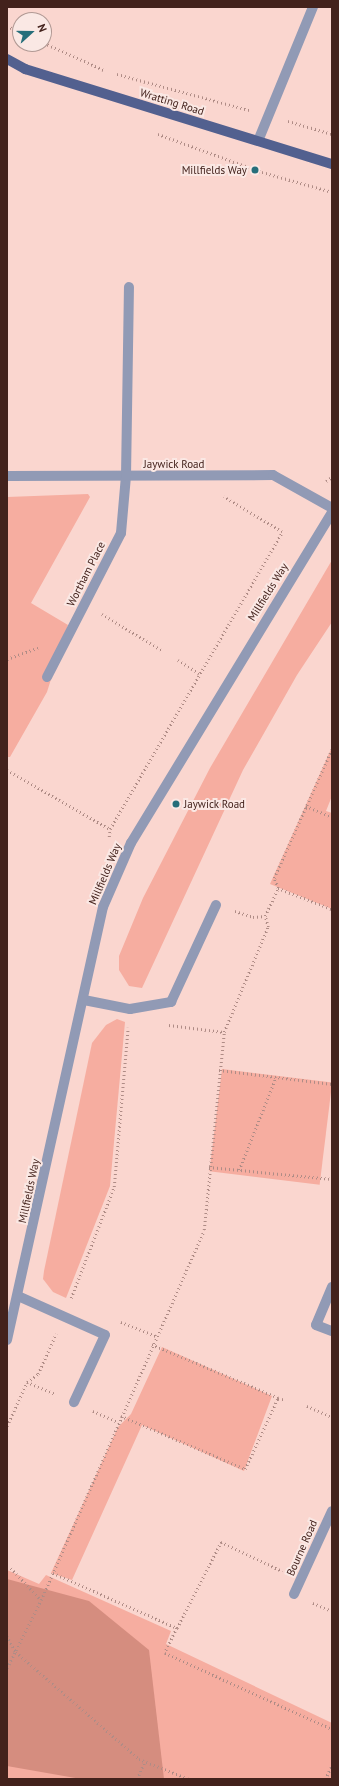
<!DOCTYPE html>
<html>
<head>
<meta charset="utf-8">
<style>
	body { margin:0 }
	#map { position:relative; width:339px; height:1786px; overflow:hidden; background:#fad6cf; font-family:"PT Sans",sans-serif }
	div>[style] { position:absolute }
	.green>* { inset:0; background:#f6ada0; transform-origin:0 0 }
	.forest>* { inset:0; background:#d58d7f }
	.path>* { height:2.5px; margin-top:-1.25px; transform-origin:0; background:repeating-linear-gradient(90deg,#af8c86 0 1px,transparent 0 4px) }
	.service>* { height:10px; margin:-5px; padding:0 5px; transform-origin:5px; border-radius:5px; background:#919ab5 }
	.minor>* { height:10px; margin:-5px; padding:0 5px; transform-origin:5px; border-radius:5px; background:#919ab5 }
	.tertiary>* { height:10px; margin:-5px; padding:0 5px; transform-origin:5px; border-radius:5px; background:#919ab5 }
	.primary>* { height:10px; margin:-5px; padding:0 5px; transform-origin:5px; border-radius:5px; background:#52608f }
	.dots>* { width:11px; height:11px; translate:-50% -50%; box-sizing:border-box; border:2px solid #fae8e4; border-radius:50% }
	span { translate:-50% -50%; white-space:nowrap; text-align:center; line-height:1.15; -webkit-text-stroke:4px #fae8e4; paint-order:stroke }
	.street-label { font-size:11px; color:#43221c }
	.poi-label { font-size:11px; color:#43221c }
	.right { translate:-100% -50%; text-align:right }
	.left { translate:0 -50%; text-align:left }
	.frame { position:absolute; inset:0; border:8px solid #43221c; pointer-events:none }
	.north { position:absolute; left:12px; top:12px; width:40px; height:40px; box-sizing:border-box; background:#fae8e4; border:1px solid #b19994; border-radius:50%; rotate:69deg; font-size:11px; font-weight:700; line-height:16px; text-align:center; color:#43221c }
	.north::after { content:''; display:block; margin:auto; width:14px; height:18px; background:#266e7a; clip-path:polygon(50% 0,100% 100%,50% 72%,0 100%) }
</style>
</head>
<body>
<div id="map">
	<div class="green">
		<i style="clip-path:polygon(88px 494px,90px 497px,31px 603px,68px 625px,47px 692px,10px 757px,7px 757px,7px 497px)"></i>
		<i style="clip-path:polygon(332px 560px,332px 622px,297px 675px,243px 770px,142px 988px,129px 986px,119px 970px,119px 956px,143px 898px,210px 768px)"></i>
		<i style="clip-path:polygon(332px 747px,332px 796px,326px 811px,332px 813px,332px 909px,270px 884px)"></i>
		<i style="clip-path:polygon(117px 1019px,125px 1022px,110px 1186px,66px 1298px,53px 1292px,43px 1279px,44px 1271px,92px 1043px,106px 1025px)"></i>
		<i style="left:222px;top:1069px;width:111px;height:103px;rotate:7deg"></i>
		<i style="clip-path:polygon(162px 1347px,272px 1396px,244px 1471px,142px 1425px,72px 1580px,51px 1573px,118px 1427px,131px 1414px)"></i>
		<i style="clip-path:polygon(7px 1570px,39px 1584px,46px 1575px,171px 1631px,166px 1644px,332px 1723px,332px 1779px,7px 1779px)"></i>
	</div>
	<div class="forest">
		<i style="clip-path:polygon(7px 1579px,89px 1601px,149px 1650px,164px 1779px,81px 1779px,7px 1766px)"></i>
	</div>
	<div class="path">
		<i style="left:7px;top:26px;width:14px;rotate:25deg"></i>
		<i style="left:44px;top:43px;width:66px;rotate:24.2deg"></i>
		<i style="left:117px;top:74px;width:137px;rotate:15.3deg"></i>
		<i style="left:288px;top:121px;width:46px;rotate:16.5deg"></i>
		<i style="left:158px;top:134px;width:111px;rotate:20.1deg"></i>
		<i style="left:262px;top:172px;width:73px;rotate:15.9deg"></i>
		<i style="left:326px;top:481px;width:7px;rotate:-34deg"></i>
		<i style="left:102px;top:614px;width:71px;rotate:31.2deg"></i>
		<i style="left:7px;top:659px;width:33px;rotate:-20deg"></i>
		<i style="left:178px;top:660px;width:25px;rotate:32deg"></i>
		<i style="left:7px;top:770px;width:119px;rotate:29.8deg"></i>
		<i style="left:306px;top:806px;width:28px;rotate:23deg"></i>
		<i style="left:109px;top:837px;width:8px;rotate:-83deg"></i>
		<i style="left:110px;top:829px;width:343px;rotate:-59.9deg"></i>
		<i style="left:282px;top:532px;width:68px;rotate:-148.9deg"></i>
		<i style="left:278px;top:888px;width:58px;rotate:21.3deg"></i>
		<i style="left:235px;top:911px;width:19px;rotate:18deg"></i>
		<i style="left:253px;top:917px;width:12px;rotate:-5deg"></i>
		<i style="left:169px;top:1025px;width:55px;rotate:7.3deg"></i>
		<i style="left:219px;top:1070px;width:114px;rotate:7.1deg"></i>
		<i style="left:209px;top:1167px;width:124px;rotate:5.6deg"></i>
		<i style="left:239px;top:1170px;width:100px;rotate:-68.3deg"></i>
		<i style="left:71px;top:1298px;width:119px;rotate:-68.8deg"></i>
		<i style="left:114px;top:1187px;width:160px;rotate:-85deg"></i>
		<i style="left:121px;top:1322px;width:38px;rotate:22deg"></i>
		<i style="left:27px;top:1382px;width:30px;rotate:23deg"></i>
		<i style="left:278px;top:1398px;width:7px;rotate:16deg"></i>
		<i style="left:307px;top:1406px;width:27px;rotate:24deg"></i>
		<i style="left:93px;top:1411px;width:27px;rotate:24deg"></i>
		<i style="left:121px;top:1416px;width:135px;rotate:23.1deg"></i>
		<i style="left:245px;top:1469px;width:78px;rotate:-65.1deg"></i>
		<i style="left:278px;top:1398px;width:137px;rotate:-157.2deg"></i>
		<i style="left:7px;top:1426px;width:48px;rotate:-65.6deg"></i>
		<i style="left:27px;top:1382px;width:14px;rotate:-36deg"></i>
		<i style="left:38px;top:1374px;width:44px;rotate:-65.8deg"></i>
		<i style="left:7px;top:1568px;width:4px"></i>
		<i style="left:11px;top:1568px;width:44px;rotate:46.8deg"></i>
		<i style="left:53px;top:1573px;width:136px;rotate:23.9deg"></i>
		<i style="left:177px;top:1628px;width:28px;rotate:116deg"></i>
		<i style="left:165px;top:1653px;width:183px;rotate:24.5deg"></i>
		<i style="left:313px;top:1603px;width:21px;rotate:23deg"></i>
		<i style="left:177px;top:1628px;width:97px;rotate:-62.9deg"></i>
		<i style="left:221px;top:1542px;width:68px;rotate:25.4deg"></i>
		<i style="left:7px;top:1636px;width:18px;rotate:61deg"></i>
		<i style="left:16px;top:1652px;width:163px;rotate:41deg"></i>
		<i style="left:139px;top:1759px;width:54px;rotate:21.8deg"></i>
		<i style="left:7px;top:1668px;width:76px;rotate:-63.4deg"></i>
		<i style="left:41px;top:1600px;width:404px;rotate:-66.2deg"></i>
		<i style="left:204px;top:1230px;width:199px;rotate:-84.2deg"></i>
		<i style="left:224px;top:1032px;width:114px;rotate:-67.3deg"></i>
		<i style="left:268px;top:927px;width:11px;rotate:-105deg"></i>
		<i style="left:265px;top:916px;width:31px;rotate:-65deg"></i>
		<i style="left:278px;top:888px;width:11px;rotate:-112deg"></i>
		<i style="left:274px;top:878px;width:141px;rotate:-65.8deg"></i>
		<i style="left:137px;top:1779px;width:20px;rotate:-66deg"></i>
		<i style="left:325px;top:1779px;width:16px;rotate:-63deg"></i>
	</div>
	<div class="service">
		<i style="left:258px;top:141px;width:145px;rotate:-67.7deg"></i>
		<i style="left:84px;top:1000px;width:47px;rotate:11.1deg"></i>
		<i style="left:130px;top:1009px;width:42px;rotate:-9.7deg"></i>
		<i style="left:171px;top:1002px;width:107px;rotate:-65.1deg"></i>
		<i style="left:332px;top:1287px;width:41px;rotate:112.8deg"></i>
		<i style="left:316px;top:1325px;width:17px;rotate:21deg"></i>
		<i style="left:18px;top:1296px;width:95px;rotate:24.1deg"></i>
		<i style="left:105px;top:1335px;width:74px;rotate:114.8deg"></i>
	</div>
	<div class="minor">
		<i style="left:7px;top:476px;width:266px;rotate:-0.2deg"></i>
		<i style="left:273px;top:475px;width:68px;rotate:29.2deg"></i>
		<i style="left:47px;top:677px;width:162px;rotate:-62.8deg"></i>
		<i style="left:121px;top:533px;width:57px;rotate:-85deg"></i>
		<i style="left:126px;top:476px;width:189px;rotate:-89.1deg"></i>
		<i style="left:294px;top:1594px;width:91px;rotate:-65.4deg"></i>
	</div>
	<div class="tertiary">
		<i style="left:7px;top:1340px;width:444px;rotate:-77.5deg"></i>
		<i style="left:103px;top:907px;width:70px;rotate:-66.4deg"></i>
		<i style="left:131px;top:843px;width:387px;rotate:-58.7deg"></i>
	</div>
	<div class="primary">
		<i style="left:7px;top:59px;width:21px;rotate:29deg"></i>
		<i style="left:25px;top:69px;width:321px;rotate:17.2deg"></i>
	</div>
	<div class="dots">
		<i style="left:255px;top:170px;background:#266e7a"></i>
		<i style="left:176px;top:804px;background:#266e7a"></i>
	</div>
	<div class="street-label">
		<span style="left:172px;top:102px;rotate:17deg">Wratting Road</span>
		<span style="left:174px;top:464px">Jaywick Road</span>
		<span style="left:86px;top:574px;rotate:-63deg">Wortham Place</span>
		<span style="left:268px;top:592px;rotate:-58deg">Millfields Way</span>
		<span style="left:105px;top:874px;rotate:-67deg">Millfields Way</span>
		<span style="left:29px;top:1191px;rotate:-78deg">Millfields Way</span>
		<span style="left:302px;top:1548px;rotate:-66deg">Bourne Road</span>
	</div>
	<div class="poi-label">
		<span class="right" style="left:247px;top:170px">Millfields Way</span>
		<span class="left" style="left:184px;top:804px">Jaywick Road</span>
	</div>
	<div class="frame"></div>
	<div class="north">N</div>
</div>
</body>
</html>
